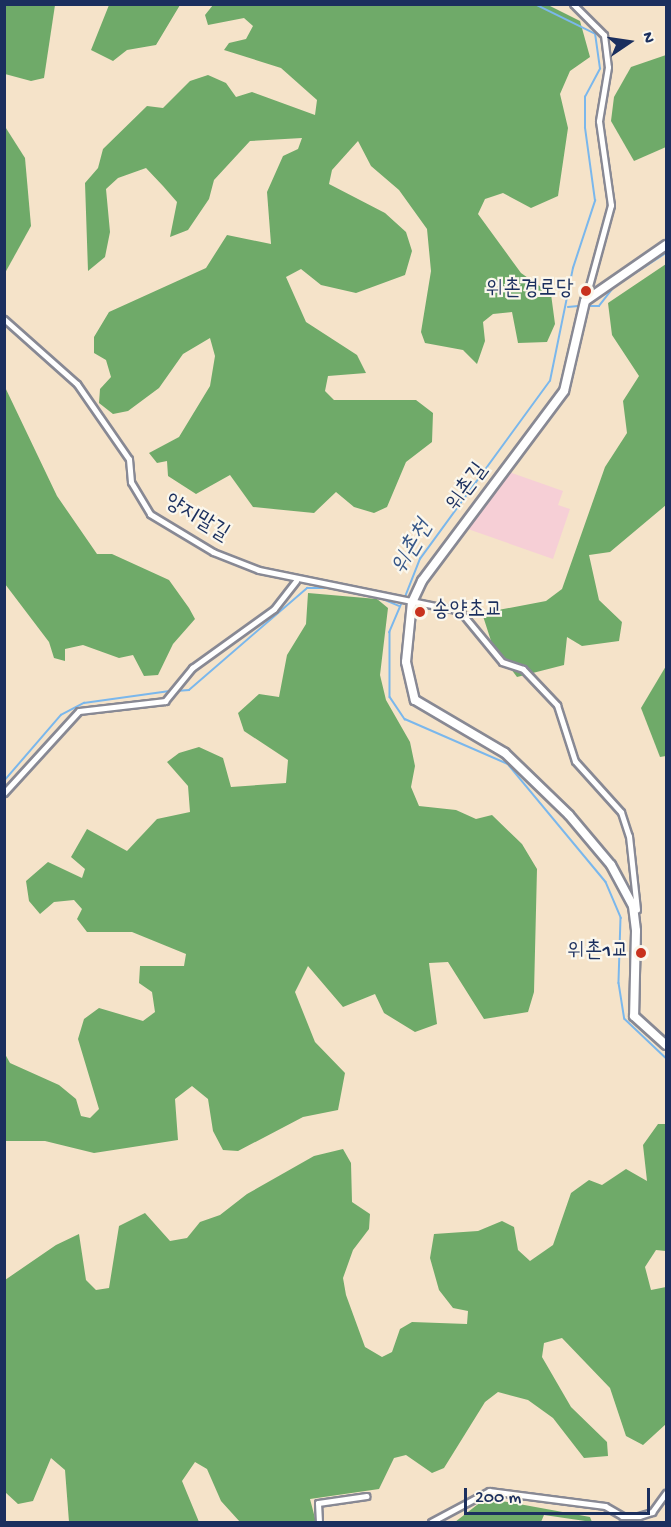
<!DOCTYPE html>
<html>
<head>
<meta charset="utf-8">
<style>
	body { margin:0 }
	#map { position:relative; width:671px; height:1527px; overflow:hidden; background:#f5e3c9; font-family:"Gochi Hand","Poor Story",sans-serif }
	div>[style] { position:absolute }
	.built>* { inset:0; background:#f6cfd6 }
	.forest>* { inset:0; background:#6faa69 }
	.stream>* { height:1.5px; margin:-0.75px; padding:0 0.75px; transform-origin:0.75px; border-radius:0.75px; background:#7ab7ec }
	.roads { filter:drop-shadow(2px 0 #888994) drop-shadow(-2px 0 #888994) drop-shadow(0 2px #888994) drop-shadow(0 -2px #888994) }
	.street>* { height:5px; margin:-2.5px; padding:0 2.5px; transform-origin:2.5px; border-radius:2.5px; background:#fff }
	.secondary>* { height:8px; margin:-4px; padding:0 4px; transform-origin:4px; border-radius:4px; background:#fff }
	.dots>* { width:16px; height:16px; translate:-50% -50%; box-sizing:border-box; border:3px solid #fbf7ec; border-radius:50% }
	span { translate:-50% -50%; white-space:nowrap; text-align:center; line-height:1.15; -webkit-text-stroke:4.5px #fbf7ec; paint-order:stroke }
	.poi-label { font-size:22px; color:#1b2f5e }
	.right { translate:-100% -50%; text-align:right }
	.left { translate:0 -50%; text-align:left }
	.street-label { font-size:22px; color:#1b2f5e }
	.water-label { font-size:24px; color:#385889; font-style:italic }
	.frame { position:absolute; inset:0; border:6px solid #1b2f5e; pointer-events:none }
	.north { position:absolute; left:599px; top:12px; width:60px; height:60px; -webkit-text-stroke:4px #fbf7ec; paint-order:stroke; rotate:77deg; font-size:16px; font-weight:700; line-height:24px; text-align:center; color:#1b2f5e }
	.north::after { content:''; display:block; margin:auto; width:21px; height:27px; background:#1b2f5e; clip-path:polygon(50% 0,100% 100%,50% 72%,0 100%) }
	.scale { position:absolute; left:464px; top:1488px; width:186px; height:27px; box-sizing:border-box; border:3px solid #1b2f5e; border-top:0; padding-left:8px; font-size:18px; line-height:21px; white-space:nowrap; color:#1b2f5e; -webkit-text-stroke:4px #fbf7ec; paint-order:stroke }
</style>
</head>
<body>
<div id="map">
	<div class="built">
		<i style="clip-path:polygon(509px 472px,563px 491px,558px 505px,570px 509px,553px 559px,465px 528px)"></i>
	</div>
	<div class="forest">
		<i style="clip-path:polygon(4px 5px,55px 5px,44px 78px,31px 81px,5px 74px)"></i>
		<i style="clip-path:polygon(109px 5px,109px 4px,180px 5px,156px 45px,127px 50px,113px 61px,91px 50px)"></i>
		<i style="clip-path:polygon(213px 5px,546px 4px,580px 21px,590px 57px,570px 71px,560px 94px,568px 128px,558px 196px,531px 208px,503px 193px,485px 199px,478px 214px,521px 273px,551px 294px,555px 324px,547px 342px,518px 343px,512px 312px,493px 314px,483px 322px,485px 341px,477px 364px,463px 350px,425px 343px,421px 332px,431px 271px,427px 229px,399px 190px,371px 166px,358px 141px,332px 170px,329px 184px,385px 213px,406px 232px,412px 251px,405px 275px,356px 293px,321px 285px,301px 269px,286px 277px,306px 322px,357px 355px,366px 373px,328px 376px,325px 391px,334px 400px,416px 400px,433px 413px,432px 442px,406px 462px,387px 507px,374px 513px,354px 507px,336px 492px,314px 513px,253px 507px,230px 475px,196px 494px,168px 476px,167px 461px,157px 463px,149px 453px,179px 437px,210px 386px,215px 356px,210px 338px,183px 354px,159px 388px,128px 411px,113px 414px,99px 403px,100px 389px,111px 377px,106px 360px,94px 353px,94px 337px,109px 312px,206px 268px,227px 235px,271px 244px,267px 192px,283px 156px,298px 149px,302px 138px,250px 141px,214px 180px,209px 199px,188px 230px,170px 237px,177px 202px,163px 186px,146px 168px,118px 178px,106px 189px,110px 232px,105px 257px,88px 271px,85px 183px,98px 168px,103px 149px,147px 106px,163px 108px,190px 81px,208px 75px,226px 83px,236px 97px,252px 92px,315px 115px,317px 100px,281px 68px,224px 50px,229px 43px,246px 39px,253px 26px,244px 18px,208px 25px,205px 15px)"></i>
		<i style="clip-path:polygon(666px 55px,666px 147px,634px 161px,611px 121px,614px 97px,631px 67px)"></i>
		<i style="clip-path:polygon(4px 125px,25px 158px,31px 226px,5px 273px)"></i>
		<i style="clip-path:polygon(666px 264px,666px 505px,610px 552px,589px 555px,599px 600px,622px 622px,619px 641px,582px 646px,567px 637px,564px 665px,517px 677px,492px 644px,482px 613px,546px 601px,562px 589px,605px 467px,627px 433px,623px 401px,639px 376px,612px 335px,608px 303px)"></i>
		<i style="clip-path:polygon(4px 385px,57px 496px,97px 554px,112px 554px,169px 580px,189px 608px,195px 619px,173px 644px,158px 675px,144px 676px,133px 655px,119px 658px,83px 645px,65px 649px,65px 661px,54px 658px,49px 642px,5px 584px)"></i>
		<i style="clip-path:polygon(308px 593px,377px 599px,388px 608px,380px 675px,386px 700px,410px 742px,415px 766px,411px 787px,419px 806px,456px 810px,476px 819px,492px 815px,522px 844px,537px 869px,534px 992px,528px 1012px,484px 1019px,448px 962px,429px 963px,437px 1024px,415px 1032px,384px 1013px,375px 994px,343px 1007px,308px 966px,295px 992px,315px 1042px,345px 1073px,338px 1110px,303px 1117px,238px 1151px,223px 1150px,213px 1131px,208px 1099px,192px 1086px,175px 1099px,178px 1140px,94px 1153px,45px 1141px,5px 1141px,5px 1054px,10px 1063px,59px 1085px,76px 1099px,81px 1116px,90px 1118px,99px 1109px,78px 1039px,84px 1019px,99px 1008px,143px 1021px,155px 1012px,152px 992px,139px 983px,140px 966px,184px 966px,186px 954px,132px 932px,87px 932px,77px 919px,82px 909px,74px 900px,54px 902px,40px 914px,29px 901px,26px 881px,48px 862px,82px 878px,85px 869px,71px 857px,87px 829px,127px 851px,157px 819px,190px 812px,188px 786px,167px 762px,179px 753px,199px 747px,223px 758px,231px 787px,286px 783px,288px 760px,244px 731px,238px 713px,259px 694px,279px 697px,287px 655px,306px 624px)"></i>
		<i style="clip-path:polygon(666px 666px,666px 756px,660px 757px,641px 708px)"></i>
		<i style="clip-path:polygon(658px 1124px,666px 1124px,666px 1251px,656px 1250px,645px 1267px,651px 1290px,666px 1287px,666px 1424px,643px 1445px,626px 1436px,610px 1388px,562px 1338px,544px 1343px,542px 1357px,571px 1407px,607px 1442px,608px 1456px,584px 1458px,553px 1418px,528px 1400px,498px 1392px,485px 1402px,444px 1468px,432px 1473px,406px 1455px,394px 1458px,379px 1489px,310px 1499px,316px 1522px,240px 1522px,221px 1501px,207px 1469px,195px 1462px,182px 1481px,199px 1522px,69px 1522px,65px 1470px,51px 1458px,33px 1501px,18px 1504px,5px 1492px,5px 1280px,56px 1245px,79px 1234px,86px 1280px,96px 1290px,109px 1288px,119px 1226px,145px 1213px,170px 1241px,187px 1238px,200px 1222px,220px 1215px,247px 1194px,314px 1156px,343px 1149px,351px 1163px,352px 1202px,370px 1214px,369px 1229px,353px 1250px,343px 1278px,346px 1295px,365px 1347px,382px 1357px,392px 1352px,400px 1329px,412px 1322px,467px 1324px,468px 1311px,453px 1308px,439px 1290px,430px 1258px,434px 1234px,478px 1231px,502px 1221px,514px 1227px,518px 1250px,530px 1261px,553px 1245px,571px 1193px,589px 1180px,602px 1185px,626px 1169px,647px 1181px,643px 1145px)"></i>
		<i style="clip-path:polygon(486px 1498px,590px 1517px,592px 1522px,544px 1515px,541px 1522px,455px 1522px)"></i>
	</div>
	<div class="stream">
		<i style="left:590px;top:306px;width:9px"></i>
		<i style="left:599px;top:306px;width:24px;rotate:-52deg"></i>
		<i style="left:614px;top:287px;width:62px;rotate:-33.2deg"></i>
		<i style="left:568px;top:307px;width:10px;rotate:-6deg"></i>
		<i style="left:376px;top:596px;width:26px;rotate:23deg"></i>
		<i style="left:405px;top:597px;width:41px;rotate:-68.5deg"></i>
		<i style="left:420px;top:559px;width:220px;rotate:-53.9deg"></i>
		<i style="left:550px;top:381px;width:115px;rotate:-78.5deg"></i>
		<i style="left:573px;top:268px;width:71px;rotate:-71.8deg"></i>
		<i style="left:595px;top:201px;width:74px;rotate:-97.8deg"></i>
		<i style="left:585px;top:128px;width:31px;rotate:-90deg"></i>
		<i style="left:585px;top:97px;width:32px;rotate:-62deg"></i>
		<i style="left:600px;top:69px;width:35px;rotate:-98deg"></i>
		<i style="left:595px;top:34px;width:68px;rotate:-153.8deg"></i>
		<i style="left:403px;top:601px;width:34px;rotate:113deg"></i>
		<i style="left:390px;top:632px;width:65px;rotate:90deg"></i>
		<i style="left:390px;top:697px;width:27px;rotate:56deg"></i>
		<i style="left:405px;top:719px;width:112px;rotate:23.6deg"></i>
		<i style="left:508px;top:764px;width:153px;rotate:50.3deg"></i>
		<i style="left:606px;top:882px;width:39px;rotate:67deg"></i>
		<i style="left:621px;top:918px;width:65px;rotate:91.8deg"></i>
		<i style="left:619px;top:983px;width:36px;rotate:81deg"></i>
		<i style="left:625px;top:1019px;width:57px;rotate:43.6deg"></i>
		<i style="left:176px;top:691px;width:13px;rotate:-4deg"></i>
		<i style="left:189px;top:690px;width:156px;rotate:-40.8deg"></i>
		<i style="left:307px;top:588px;width:26px"></i>
		<i style="left:4px;top:781px;width:87px;rotate:-49.2deg"></i>
		<i style="left:61px;top:715px;width:26px;rotate:-28deg"></i>
		<i style="left:84px;top:703px;width:88px;rotate:-7.9deg"></i>
	</div>
	<div class="roads">
		<div class="street">
			<i style="left:573px;top:4px;width:44px;rotate:45deg"></i>
			<i style="left:604px;top:35px;width:32px;rotate:83deg"></i>
			<i style="left:608px;top:67px;width:55px;rotate:99.5deg"></i>
			<i style="left:599px;top:121px;width:85px;rotate:81.9deg"></i>
			<i style="left:611px;top:205px;width:99px;rotate:105.2deg"></i>
			<i style="left:4px;top:319px;width:98px;rotate:41.7deg"></i>
			<i style="left:77px;top:384px;width:91px;rotate:55.3deg"></i>
			<i style="left:129px;top:459px;width:23px;rotate:85deg"></i>
			<i style="left:131px;top:482px;width:37px;rotate:59deg"></i>
			<i style="left:150px;top:514px;width:74px;rotate:31.1deg"></i>
			<i style="left:213px;top:552px;width:49px;rotate:21.4deg"></i>
			<i style="left:259px;top:570px;width:205px;rotate:11.5deg"></i>
			<i style="left:460px;top:611px;width:66px;rotate:50.5deg"></i>
			<i style="left:502px;top:662px;width:22px;rotate:18deg"></i>
			<i style="left:523px;top:669px;width:50px;rotate:46.6deg"></i>
			<i style="left:557px;top:705px;width:59px;rotate:72.2deg"></i>
			<i style="left:575px;top:761px;width:69px;rotate:48deg"></i>
			<i style="left:621px;top:812px;width:25px;rotate:72deg"></i>
			<i style="left:629px;top:836px;width:74px;rotate:83.8deg"></i>
			<i style="left:4px;top:793px;width:111px;rotate:-47.6deg"></i>
			<i style="left:79px;top:711px;width:87px;rotate:-6.6deg"></i>
			<i style="left:165px;top:701px;width:43px;rotate:-50.7deg"></i>
			<i style="left:192px;top:668px;width:101px;rotate:-35.7deg"></i>
			<i style="left:274px;top:609px;width:36px;rotate:-52deg"></i>
			<i style="left:319px;top:1522px;width:19px;rotate:-93deg"></i>
			<i style="left:318px;top:1503px;width:49px;rotate:-8.1deg"></i>
			<i style="left:431px;top:1522px;width:66px;rotate:-28.1deg"></i>
			<i style="left:489px;top:1491px;width:117px;rotate:7.4deg"></i>
			<i style="left:605px;top:1506px;width:20px;rotate:30deg"></i>
			<i style="left:622px;top:1516px;width:17px"></i>
			<i style="left:639px;top:1516px;width:14px;rotate:-17deg"></i>
			<i style="left:652px;top:1512px;width:24px;rotate:-54deg"></i>
		</div>
		<div class="secondary">
			<i style="left:666px;top:245px;width:98px;rotate:145.3deg"></i>
			<i style="left:585px;top:301px;width:92px;rotate:103.1deg"></i>
			<i style="left:564px;top:391px;width:237px;rotate:126.8deg"></i>
			<i style="left:422px;top:581px;width:23px;rotate:115deg"></i>
			<i style="left:412px;top:602px;width:60px;rotate:95.7deg"></i>
			<i style="left:406px;top:662px;width:39px;rotate:77deg"></i>
			<i style="left:415px;top:700px;width:104px;rotate:30.5deg"></i>
			<i style="left:505px;top:753px;width:89px;rotate:44.1deg"></i>
			<i style="left:569px;top:815px;width:65px;rotate:50deg"></i>
			<i style="left:611px;top:865px;width:47px;rotate:61.8deg"></i>
			<i style="left:633px;top:906px;width:25px;rotate:83deg"></i>
			<i style="left:636px;top:931px;width:85px;rotate:91.3deg"></i>
			<i style="left:634px;top:1016px;width:43px;rotate:42.2deg"></i>
		</div>
	</div>
	<div class="dots">
		<i style="left:586px;top:291px;background:#c8321e"></i>
		<i style="left:420px;top:612px;background:#c8321e"></i>
		<i style="left:641px;top:953px;background:#c8321e"></i>
	</div>
	<div class="poi-label">
		<span class="right" style="left:574px;top:291px">위촌경로당</span>
		<span class="left" style="left:432px;top:612px">송양초교</span>
		<span class="right" style="left:629px;top:953px">위촌1교</span>
	</div>
	<div class="street-label">
		<span style="left:468px;top:488px;rotate:-54deg">위촌길</span>
		<span style="left:196px;top:519px;rotate:31deg">양지말길</span>
	</div>
	<div class="water-label">
		<span style="left:413px;top:548px;rotate:-60deg">위촌천</span>
	</div>
	<div class="frame"></div>
	<div class="north">N</div>
	<div class="scale">200 m</div>
</div>
</body>
</html>
